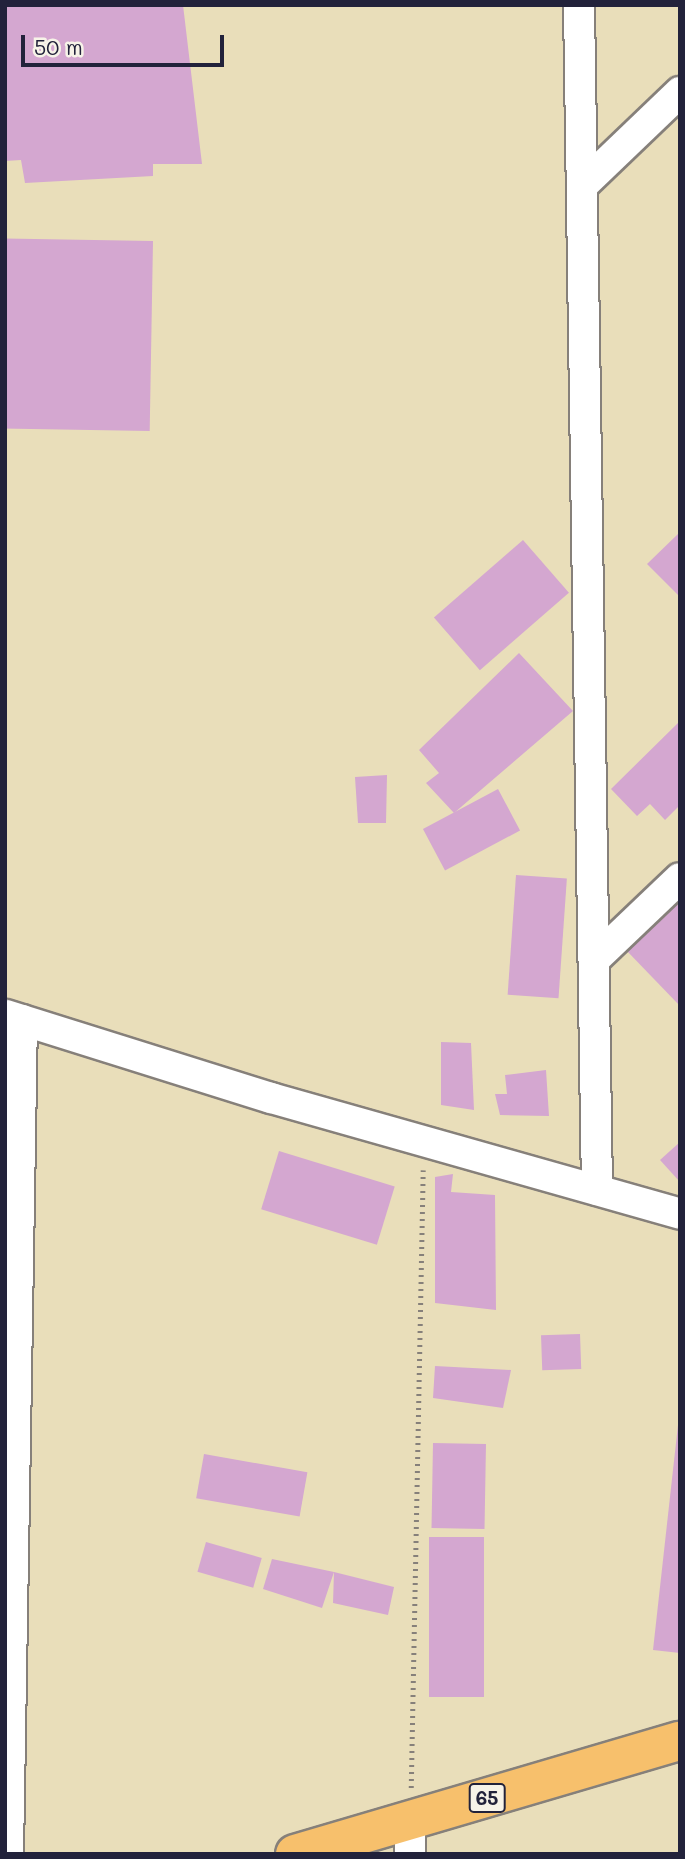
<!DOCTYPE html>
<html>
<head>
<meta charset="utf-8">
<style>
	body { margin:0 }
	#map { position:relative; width:685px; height:1859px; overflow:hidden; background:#e9deba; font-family:Mali,sans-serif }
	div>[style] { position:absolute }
	.building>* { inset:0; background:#d4a7d0; transform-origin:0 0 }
	.path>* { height:4.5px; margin-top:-2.25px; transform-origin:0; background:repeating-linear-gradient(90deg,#86807a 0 2px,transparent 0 7px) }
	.roads { filter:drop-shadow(2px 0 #86807a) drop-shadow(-2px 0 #86807a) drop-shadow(0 2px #86807a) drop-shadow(0 -2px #86807a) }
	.minor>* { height:30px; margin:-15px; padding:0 15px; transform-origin:15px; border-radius:15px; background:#fff }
	.major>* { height:38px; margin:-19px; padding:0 19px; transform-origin:19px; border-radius:19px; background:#f7c06c }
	span { translate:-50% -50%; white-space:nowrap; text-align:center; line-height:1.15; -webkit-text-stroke:5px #f7f3e8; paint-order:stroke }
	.shield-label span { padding:2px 5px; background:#f7f3e8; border:2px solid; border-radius:5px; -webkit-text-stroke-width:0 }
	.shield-label { font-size:19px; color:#22223b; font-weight:700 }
	.frame { position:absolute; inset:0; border:7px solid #22223b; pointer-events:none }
	.scale { position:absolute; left:21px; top:35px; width:203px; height:32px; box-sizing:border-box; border:4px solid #22223b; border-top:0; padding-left:9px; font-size:21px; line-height:24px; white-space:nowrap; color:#22223b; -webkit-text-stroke:5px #f7f3e8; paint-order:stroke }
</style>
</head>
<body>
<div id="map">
	<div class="building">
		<i style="clip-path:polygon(5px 5px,183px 5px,202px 164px,153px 164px,153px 176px,25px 183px,21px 160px,5px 161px)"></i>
		<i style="left:153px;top:241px;width:190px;height:148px;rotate:91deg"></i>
		<i style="clip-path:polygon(680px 532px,680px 597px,647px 564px)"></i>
		<i style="left:523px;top:540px;width:70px;height:118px;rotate:49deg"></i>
		<i style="clip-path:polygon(519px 653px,573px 711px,454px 813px,426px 783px,439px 773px,419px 750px)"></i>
		<i style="clip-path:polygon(680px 721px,680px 805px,665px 820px,650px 804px,637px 816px,611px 789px)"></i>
		<i style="clip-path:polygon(387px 775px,386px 823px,358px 823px,355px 777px)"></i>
		<i style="left:498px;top:789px;width:47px;height:85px;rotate:62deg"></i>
		<i style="left:516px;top:875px;width:51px;height:120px;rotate:4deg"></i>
		<i style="clip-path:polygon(680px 898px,680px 1006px,626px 950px)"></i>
		<i style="clip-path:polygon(441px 1042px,471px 1043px,474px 1110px,441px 1105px)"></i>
		<i style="clip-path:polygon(546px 1070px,549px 1116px,500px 1115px,495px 1094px,507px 1094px,505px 1075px)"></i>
		<i style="clip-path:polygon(680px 1142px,680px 1182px,660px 1160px)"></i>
		<i style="left:279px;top:1151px;width:121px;height:61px;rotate:17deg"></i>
		<i style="clip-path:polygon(453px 1174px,451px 1192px,495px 1195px,496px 1310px,435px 1303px,435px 1177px)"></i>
		<i style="left:580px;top:1334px;width:35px;height:39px;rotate:88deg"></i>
		<i style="clip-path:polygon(435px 1366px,511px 1370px,503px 1408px,433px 1398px)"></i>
		<i style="clip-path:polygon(678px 1425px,680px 1425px,680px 1653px,653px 1650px)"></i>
		<i style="left:433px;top:1443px;width:53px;height:85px;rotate:1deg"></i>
		<i style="left:204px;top:1454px;width:105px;height:45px;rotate:10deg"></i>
		<i style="left:429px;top:1537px;width:55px;height:160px"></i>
		<i style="left:206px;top:1542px;width:58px;height:31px;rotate:16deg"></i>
		<i style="clip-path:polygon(272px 1559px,334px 1572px,322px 1608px,263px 1589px)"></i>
		<i style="clip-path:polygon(334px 1572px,394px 1587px,388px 1615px,333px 1603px)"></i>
	</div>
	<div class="path">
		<i style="left:411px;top:1788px;width:618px;rotate:-88.89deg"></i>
	</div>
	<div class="roads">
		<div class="minor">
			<i style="left:579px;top:5px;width:1185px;rotate:89.13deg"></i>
			<i style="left:584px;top:184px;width:133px;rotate:-43.8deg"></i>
			<i style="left:595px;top:959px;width:117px;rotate:-43.6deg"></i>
			<i style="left:6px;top:1015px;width:278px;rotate:17.4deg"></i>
			<i style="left:271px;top:1098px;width:425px;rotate:15.8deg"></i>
			<i style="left:410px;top:1820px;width:34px;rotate:90deg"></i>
			<i style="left:8px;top:1854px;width:834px;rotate:-89.04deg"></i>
		</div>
		<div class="major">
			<i style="left:295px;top:1854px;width:401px;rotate:-16.4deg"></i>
		</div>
	</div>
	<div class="shield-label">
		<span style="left:487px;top:1798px">65</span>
	</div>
	<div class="frame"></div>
	<div class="scale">50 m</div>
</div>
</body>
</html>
